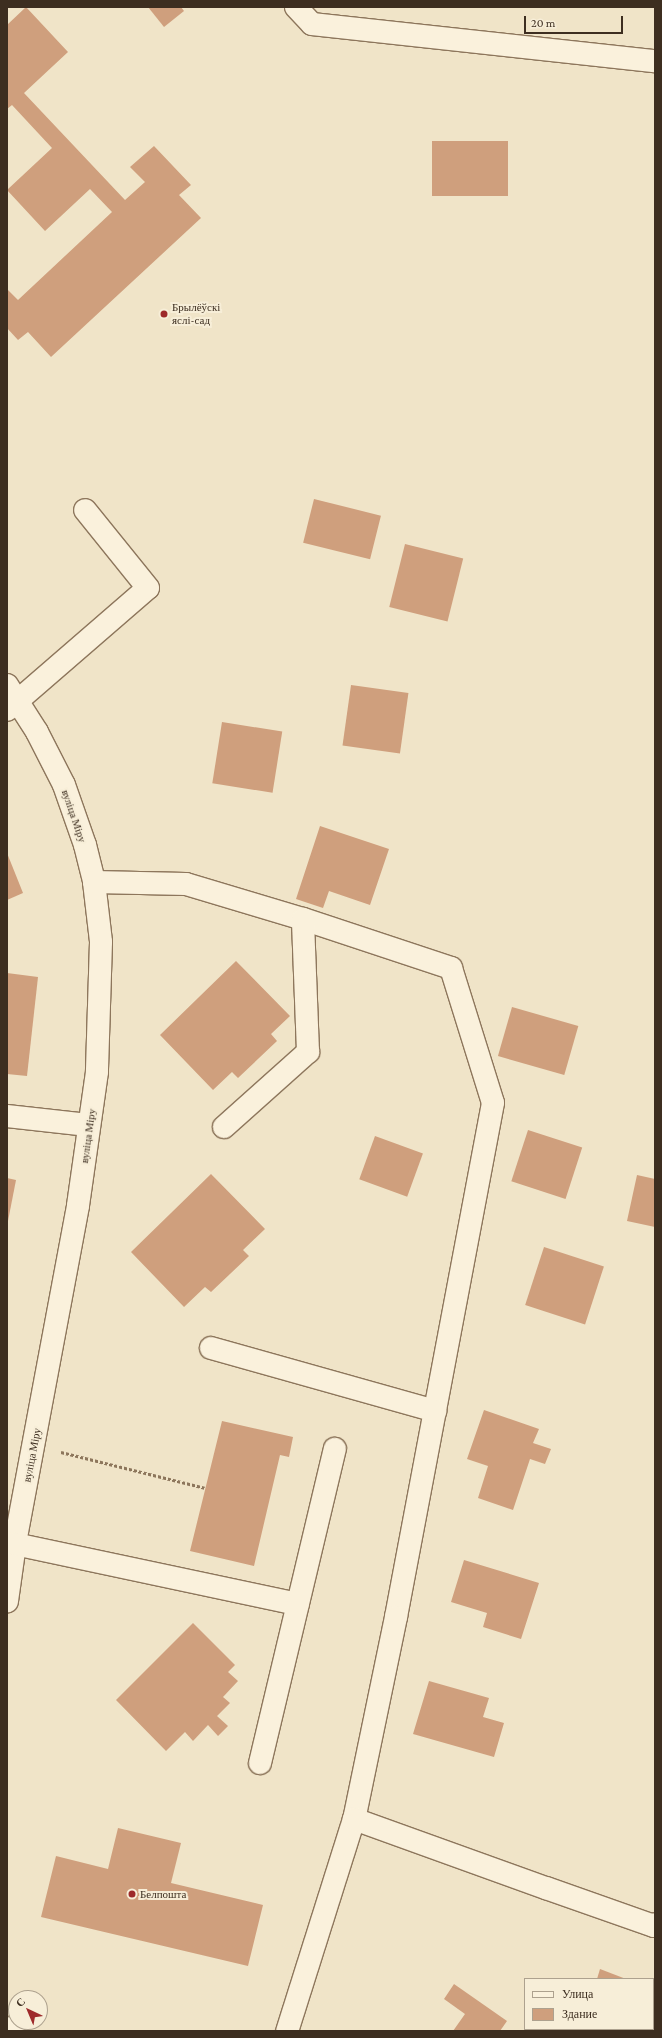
<!DOCTYPE html>
<html>
<head>
<meta charset="utf-8">
<style>
	body { margin:0 }
	#map { position:relative; width:662px; height:2038px; overflow:hidden; background:#f0e4c8; font-family:"Crimson Pro",serif }
	div>[style] { position:absolute }
	.building>* { inset:0; background:#cf9f7d; transform-origin:0 0 }
	.path>* { height:2.5px; margin-top:-1.25px; transform-origin:0; background:repeating-linear-gradient(90deg,#8d765c 0 3px,transparent 0 5px) }
	.roads { filter:drop-shadow(1px 0 #8d765c) drop-shadow(-1px 0 #8d765c) drop-shadow(0 1px #8d765c) drop-shadow(0 -1px #8d765c) }
	.minor>* { height:22px; margin:-11px; padding:0 11px; transform-origin:11px; border-radius:11px; background:#faf1dc }
	.dots>* { width:11px; height:11px; translate:-50% -50%; box-sizing:border-box; border:2px solid #f7eed8; border-radius:50% }
	span { translate:-50% -50%; white-space:nowrap; text-align:center; line-height:1.15; -webkit-text-stroke:4px #f7eed8; paint-order:stroke }
	.poi-label { font-size:11px; color:#3d2e20 }
	.left { translate:0 -50%; text-align:left }
	.street-label { font-size:11px; color:#3d2e20 }
	.frame { position:absolute; inset:0; border:8px solid #3d2e20; pointer-events:none }
	.legend { position:absolute; left:524px; top:1978px; width:130px; height:52px; box-sizing:border-box; background:#f7eed8; border:1px solid #ada18e; margin:0; padding:5px 7px; list-style:none; font-size:12px; color:#3d2e20 }
	.legend li { display:flex; align-items:center; gap:8px; height:20px }
	.legend b { width:20px; border:1px solid #ada18e }
	.north { position:absolute; left:8px; top:1990px; width:40px; height:40px; box-sizing:border-box; background:#f7eed8; border:1px solid #ada18e; border-radius:50%; rotate:316deg; font-size:11px; font-weight:700; line-height:16px; text-align:center; color:#3d2e20 }
	.north::after { content:''; display:block; margin:auto; width:14px; height:18px; background:#9e2a2b; clip-path:polygon(50% 0,100% 100%,50% 72%,0 100%) }
	.scale { position:absolute; left:524px; top:16px; width:99px; height:18px; box-sizing:border-box; border:2px solid #3d2e20; border-top:0; padding-left:5px; font-size:12px; line-height:14px; white-space:nowrap; color:#3d2e20; -webkit-text-stroke:3px #f7eed8; paint-order:stroke }
</style>
</head>
<body>
<div id="map">
	<div class="building">
		<i style="clip-path:polygon(26px 7px,68px 52px,24px 93px,125px 200px,145px 182px,130px 167px,154px 146px,191px 185px,179px 195px,201px 218px,51px 357px,28px 332px,18px 340px,7px 328px,7px 289px,18px 300px,112px 212px,90px 189px,45px 231px,7px 190px,52px 148px,12px 105px,7px 109px,7px 25px)"></i>
		<i style="clip-path:polygon(148px 7px,181px 7px,184px 11px,164px 27px)"></i>
		<i style="left:432px;top:141px;width:76px;height:55px"></i>
		<i style="left:314px;top:499px;width:69px;height:45px;rotate:14deg"></i>
		<i style="left:405px;top:544px;width:60px;height:65px;rotate:14deg"></i>
		<i style="left:351px;top:685px;width:58px;height:61px;rotate:8deg"></i>
		<i style="left:222px;top:722px;width:61px;height:62px;rotate:9deg"></i>
		<i style="clip-path:polygon(320px 826px,389px 849px,370px 905px,329px 891px,323px 908px,296px 899px)"></i>
		<i style="clip-path:polygon(7px 853px,23px 893px,7px 900px)"></i>
		<i style="clip-path:polygon(236px 961px,290px 1016px,271px 1034px,277px 1041px,238px 1078px,232px 1072px,213px 1090px,160px 1035px)"></i>
		<i style="clip-path:polygon(7px 973px,38px 977px,27px 1076px,7px 1074px)"></i>
		<i style="left:512px;top:1007px;width:69px;height:51px;rotate:16deg"></i>
		<i style="left:528px;top:1130px;width:57px;height:54px;rotate:18deg"></i>
		<i style="left:375px;top:1136px;width:51px;height:46px;rotate:20deg"></i>
		<i style="clip-path:polygon(211px 1174px,265px 1229px,243px 1250px,249px 1256px,211px 1292px,205px 1287px,184px 1307px,131px 1252px)"></i>
		<i style="clip-path:polygon(637px 1175px,655px 1179px,655px 1227px,627px 1221px)"></i>
		<i style="clip-path:polygon(7px 1178px,16px 1180px,8px 1221px,7px 1221px)"></i>
		<i style="left:544px;top:1247px;width:63px;height:61px;rotate:18deg"></i>
		<i style="clip-path:polygon(484px 1410px,539px 1429px,533px 1443px,551px 1449px,545px 1464px,530px 1459px,513px 1510px,478px 1498px,488px 1466px,467px 1459px)"></i>
		<i style="clip-path:polygon(222px 1421px,293px 1437px,289px 1457px,280px 1455px,254px 1566px,190px 1551px)"></i>
		<i style="clip-path:polygon(464px 1560px,539px 1583px,521px 1639px,483px 1627px,487px 1613px,451px 1602px)"></i>
		<i style="clip-path:polygon(193px 1623px,235px 1665px,228px 1672px,238px 1681px,223px 1697px,230px 1703px,217px 1716px,228px 1726px,218px 1736px,208px 1725px,193px 1741px,185px 1732px,166px 1751px,116px 1700px)"></i>
		<i style="clip-path:polygon(429px 1681px,489px 1698px,483px 1717px,504px 1723px,494px 1757px,413px 1734px)"></i>
		<i style="clip-path:polygon(118px 1828px,181px 1843px,171px 1883px,263px 1905px,248px 1966px,41px 1917px,56px 1856px,108px 1869px)"></i>
		<i style="clip-path:polygon(600px 1969px,626px 1979px,597px 1979px)"></i>
		<i style="clip-path:polygon(454px 1984px,507px 2021px,500px 2031px,453px 2031px,465px 2014px,444px 1999px)"></i>
		<i style="clip-path:polygon(653px 1989px,655px 1990px,655px 2031px,577px 2031px,577px 2029px,653px 2029px)"></i>
	</div>
	<div class="path">
		<i style="left:61px;top:1452px;width:148px;rotate:14deg"></i>
	</div>
	<div class="roads">
		<div class="minor">
			<i style="left:296px;top:7px;width:23px;rotate:47deg"></i>
			<i style="left:312px;top:24px;width:345px;rotate:6.2deg"></i>
			<i style="left:7px;top:685px;width:56px;rotate:57.4deg"></i>
			<i style="left:37px;top:732px;width:59px;rotate:63deg"></i>
			<i style="left:64px;top:785px;width:64px;rotate:70.7deg"></i>
			<i style="left:85px;top:845px;width:38px;rotate:76deg"></i>
			<i style="left:94px;top:882px;width:60px;rotate:83.3deg"></i>
			<i style="left:101px;top:942px;width:130px;rotate:91.8deg"></i>
			<i style="left:97px;top:1072px;width:135px;rotate:98.1deg"></i>
			<i style="left:78px;top:1206px;width:344px;rotate:100.6deg"></i>
			<i style="left:15px;top:1544px;width:58px;rotate:98deg"></i>
			<i style="left:7px;top:710px;width:186px;rotate:-40.9deg"></i>
			<i style="left:148px;top:588px;width:100px;rotate:-128.9deg"></i>
			<i style="left:94px;top:882px;width:92px;rotate:1.2deg"></i>
			<i style="left:186px;top:884px;width:122px;rotate:16.7deg"></i>
			<i style="left:303px;top:919px;width:156px;rotate:18.3deg"></i>
			<i style="left:451px;top:968px;width:141px;rotate:72.7deg"></i>
			<i style="left:493px;top:1103px;width:523px;rotate:100.69deg"></i>
			<i style="left:396px;top:1617px;width:206px;rotate:101.7deg"></i>
			<i style="left:354px;top:1819px;width:222px;rotate:107.5deg"></i>
			<i style="left:7px;top:1116px;width:82px;rotate:6.3deg"></i>
			<i style="left:224px;top:1127px;width:113px;rotate:-41.8deg"></i>
			<i style="left:308px;top:1052px;width:133px;rotate:-92.2deg"></i>
			<i style="left:211px;top:1348px;width:233px;rotate:15.7deg"></i>
			<i style="left:15px;top:1544px;width:289px;rotate:12deg"></i>
			<i style="left:260px;top:1763px;width:323px;rotate:-76.6deg"></i>
			<i style="left:354px;top:1819px;width:204px;rotate:19.8deg"></i>
			<i style="left:546px;top:1888px;width:114px;rotate:19.4deg"></i>
			<i style="left:654px;top:1926px;width:2px;rotate:-63deg"></i>
			<i style="left:7px;top:2028px;width:7px;rotate:27deg"></i>
		</div>
	</div>
	<div class="dots">
		<i style="left:164px;top:314px;background:#9e2a2b"></i>
		<i style="left:132px;top:1894px;background:#9e2a2b"></i>
	</div>
	<div class="poi-label">
		<span class="left" style="left:172px;top:314px">Брылёўскі<br>яслі-сад</span>
		<span class="left" style="left:140px;top:1894px">Белпошта</span>
	</div>
	<div class="street-label">
		<span style="left:74px;top:816px;rotate:71deg">вуліца Міру</span>
		<span style="left:88px;top:1136px;rotate:-82deg">вуліца Міру</span>
		<span style="left:32px;top:1455px;rotate:-79deg">вуліца Міру</span>
	</div>
	<div class="frame"></div>
	<ul class="legend">
	<li><b style="height:5px;background:#faf1dc"></b>Улица</li>
	<li><b style="height:11px;background:#cf9f7d"></b>Здание</li>
	</ul>
	<div class="north">С</div>
	<div class="scale">20 m</div>
</div>
</body>
</html>
